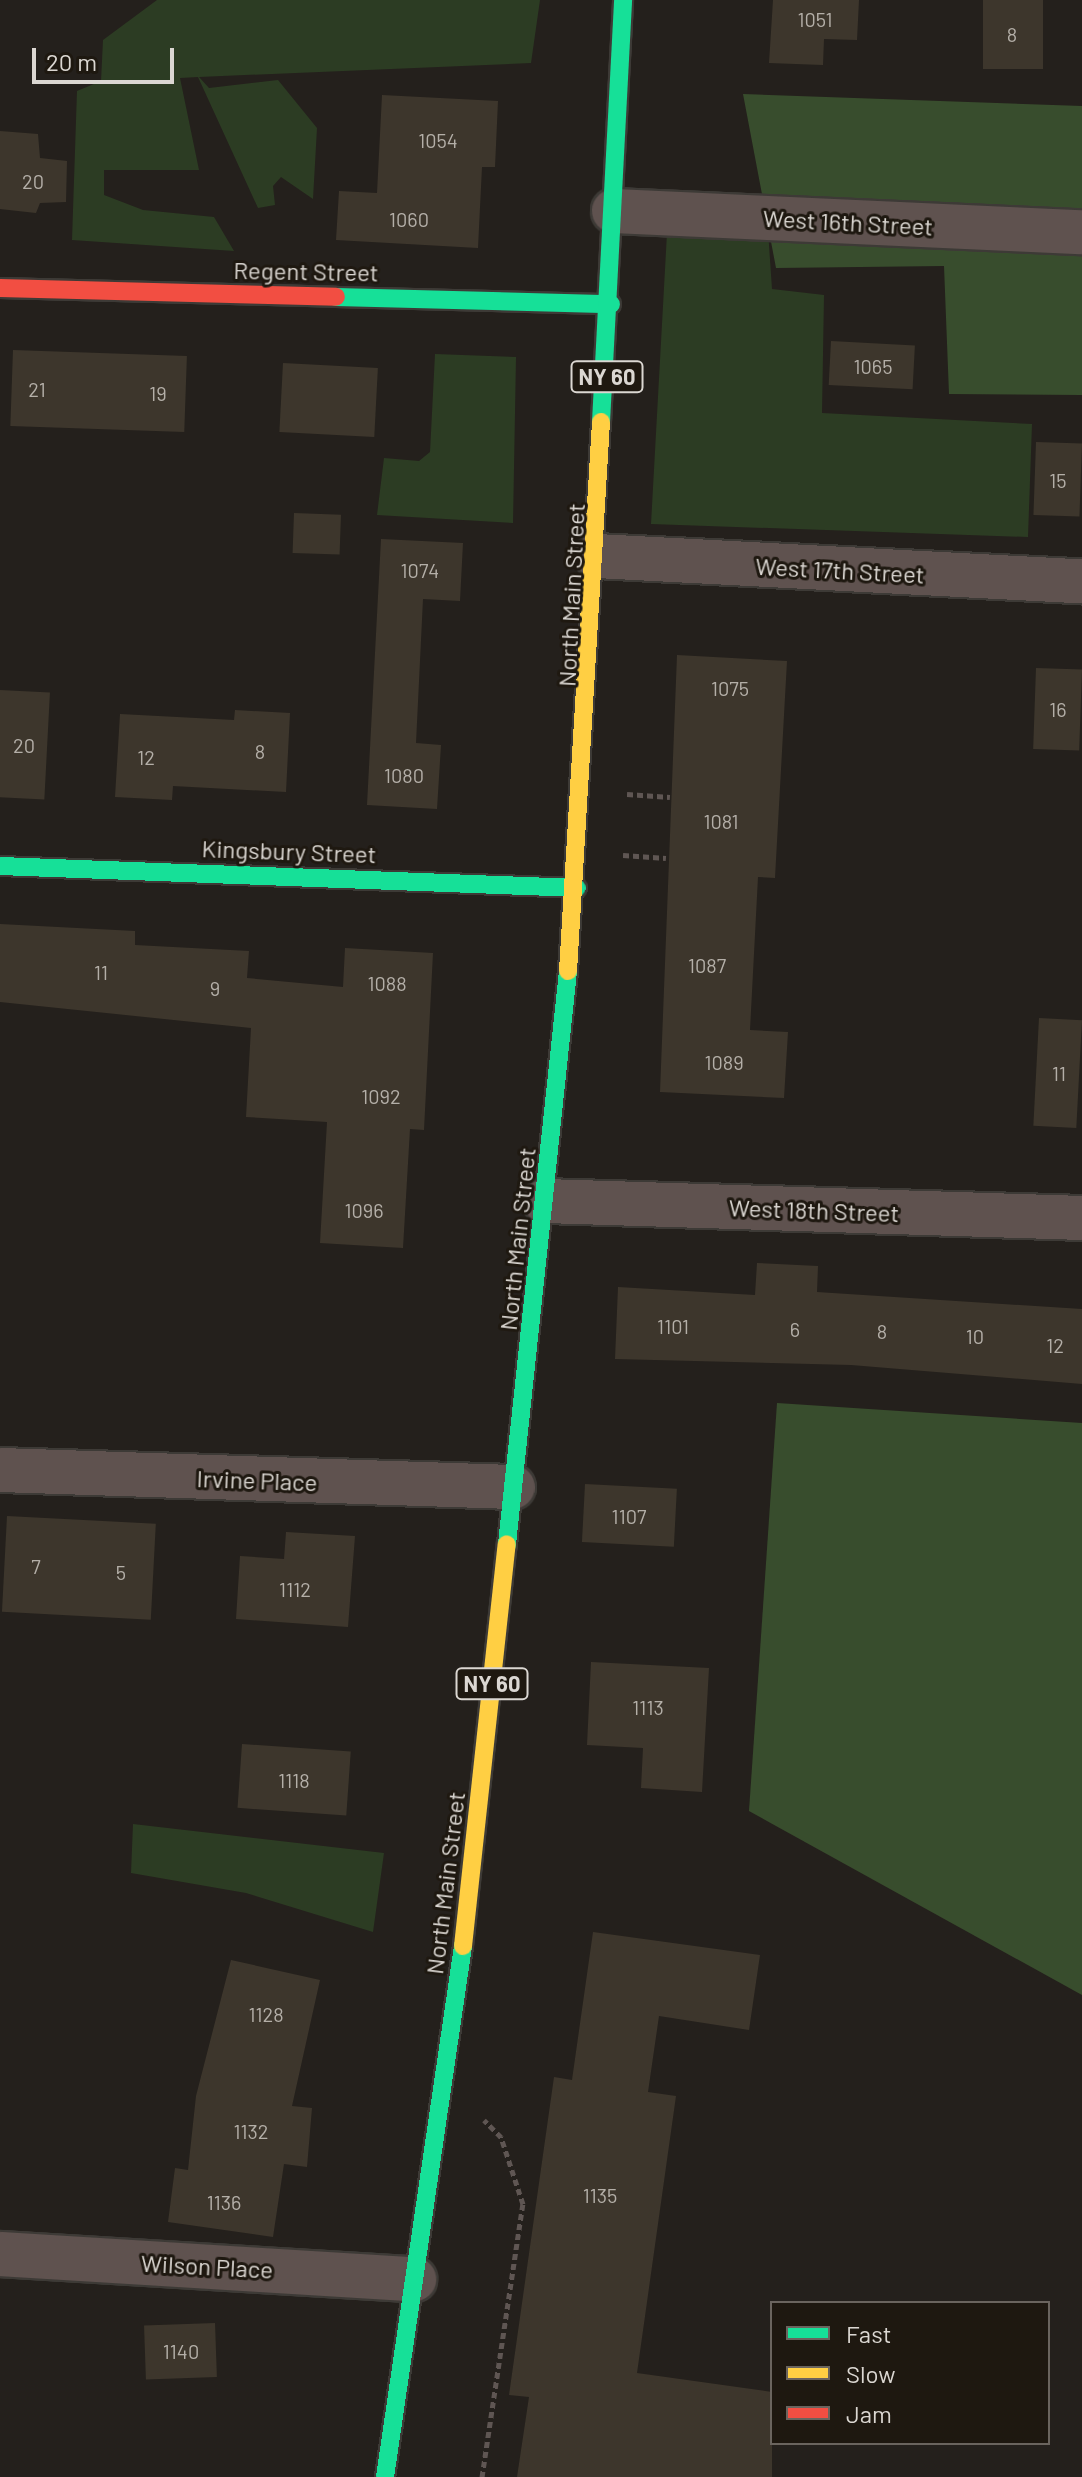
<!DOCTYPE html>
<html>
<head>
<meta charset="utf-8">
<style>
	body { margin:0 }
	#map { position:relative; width:1082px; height:2477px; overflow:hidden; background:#24201c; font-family:Barlow,sans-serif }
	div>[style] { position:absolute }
	.green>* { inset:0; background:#2c3c23 }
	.forest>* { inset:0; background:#384d2d }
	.building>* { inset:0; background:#3d362c; transform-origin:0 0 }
	.path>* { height:5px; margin-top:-2.5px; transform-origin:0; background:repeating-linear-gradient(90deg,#5f5653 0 6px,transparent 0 10px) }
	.roads { filter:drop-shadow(2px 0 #3d3a36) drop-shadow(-2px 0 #3d3a36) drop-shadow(0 2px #3d3a36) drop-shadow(0 -2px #3d3a36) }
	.street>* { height:44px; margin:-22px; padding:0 22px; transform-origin:22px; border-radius:22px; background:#5f524f }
	.fast>* { height:18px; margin:-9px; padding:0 9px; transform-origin:9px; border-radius:9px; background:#16e098 }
	.slow>* { height:18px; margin:-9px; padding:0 9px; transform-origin:9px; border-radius:9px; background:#ffcf43 }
	.jam>* { height:18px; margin:-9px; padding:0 9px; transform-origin:9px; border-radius:9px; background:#f24e42 }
	span { translate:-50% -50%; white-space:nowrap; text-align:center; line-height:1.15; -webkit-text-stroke:6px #1e1810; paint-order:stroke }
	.number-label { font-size:20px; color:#b4afa8 }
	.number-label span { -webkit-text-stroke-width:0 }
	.shield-label span { padding:2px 6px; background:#1e1810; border:2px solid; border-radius:6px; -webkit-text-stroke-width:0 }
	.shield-label { font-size:22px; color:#dbd7d2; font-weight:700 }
	.street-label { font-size:24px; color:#dbd7d2 }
	.legend { position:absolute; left:770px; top:2301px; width:280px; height:144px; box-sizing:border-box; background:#1e1810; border:2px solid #6a645e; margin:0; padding:10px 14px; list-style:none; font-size:24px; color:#dbd7d2 }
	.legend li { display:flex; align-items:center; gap:16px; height:40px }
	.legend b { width:40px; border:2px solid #6a645e }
	.scale { position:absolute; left:32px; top:48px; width:142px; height:36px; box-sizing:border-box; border:4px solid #dbd7d2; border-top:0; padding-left:10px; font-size:24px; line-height:28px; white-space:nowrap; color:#dbd7d2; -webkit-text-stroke:6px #1e1810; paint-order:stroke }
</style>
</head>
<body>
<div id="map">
	<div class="green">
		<i style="clip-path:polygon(157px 0,540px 0,531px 63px,199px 77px,209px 88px,278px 80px,317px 128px,313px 199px,281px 177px,273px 186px,275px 205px,258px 208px,198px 77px,180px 78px,199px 170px,104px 170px,104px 195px,143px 210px,214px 217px,234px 251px,72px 240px,77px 91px,101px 81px,103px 40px)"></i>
		<i style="clip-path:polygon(768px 230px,772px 289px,824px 295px,822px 413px,1032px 424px,1028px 537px,651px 524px,667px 233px)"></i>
		<i style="clip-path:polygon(435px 354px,516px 357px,513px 523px,377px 515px,384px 458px,419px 461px,430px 452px)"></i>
		<i style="clip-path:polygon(133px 1824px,384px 1853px,373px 1932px,246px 1893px,131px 1873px)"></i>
	</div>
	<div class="forest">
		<i style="clip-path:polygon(743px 94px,1082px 106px,1082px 395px,949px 394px,944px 266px,776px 268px)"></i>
		<i style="clip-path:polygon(777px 1403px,1082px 1423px,1082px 1995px,749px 1811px)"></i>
	</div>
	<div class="building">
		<i style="clip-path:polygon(773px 0,859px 0,857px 40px,824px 39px,823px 65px,769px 63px)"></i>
		<i style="left:983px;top:0;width:60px;height:69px"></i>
		<i style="clip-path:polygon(382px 95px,498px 101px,495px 167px,482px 167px,478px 248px,336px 240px,339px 191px,377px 193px)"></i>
		<i style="clip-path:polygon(0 131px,38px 134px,40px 158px,67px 161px,66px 202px,40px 203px,36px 213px,0 209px)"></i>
		<i style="left:831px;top:341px;width:84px;height:44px;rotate:3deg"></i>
		<i style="left:13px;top:350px;width:174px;height:76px;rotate:2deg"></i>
		<i style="left:283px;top:363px;width:95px;height:69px;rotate:3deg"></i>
		<i style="left:1036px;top:442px;width:46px;height:73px;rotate:2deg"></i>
		<i style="left:294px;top:513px;width:47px;height:40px;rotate:2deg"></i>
		<i style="clip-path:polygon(381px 539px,463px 543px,460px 601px,423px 599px,416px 743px,441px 745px,437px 809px,367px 805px)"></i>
		<i style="clip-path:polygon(677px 655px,787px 661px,775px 878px,758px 877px,750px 1030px,788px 1032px,784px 1098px,660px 1092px)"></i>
		<i style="left:1036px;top:668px;width:46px;height:81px;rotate:2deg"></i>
		<i style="left:0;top:690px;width:50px;height:107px;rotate:3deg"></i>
		<i style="clip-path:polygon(235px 710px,290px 713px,286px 792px,173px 786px,172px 800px,115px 797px,120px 714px,234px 720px)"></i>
		<i style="clip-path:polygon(0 924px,135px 931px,135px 945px,249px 951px,247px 978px,343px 987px,345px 948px,433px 953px,424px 1130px,410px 1129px,403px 1248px,320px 1243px,327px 1122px,246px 1117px,251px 1028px,0 1002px)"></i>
		<i style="left:1039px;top:1018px;width:43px;height:108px;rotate:3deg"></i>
		<i style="clip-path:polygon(757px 1263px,818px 1266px,817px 1292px,1082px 1309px,1082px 1384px,851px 1365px,615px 1359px,618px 1287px,755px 1295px)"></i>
		<i style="left:585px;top:1484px;width:92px;height:58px;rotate:3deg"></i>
		<i style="left:7px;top:1516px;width:149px;height:96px;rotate:3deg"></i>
		<i style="clip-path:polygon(286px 1532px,355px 1536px,348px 1627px,236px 1619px,240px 1556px,284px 1559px)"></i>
		<i style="clip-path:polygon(591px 1662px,709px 1668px,702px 1792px,641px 1788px,643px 1748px,587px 1745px)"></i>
		<i style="left:242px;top:1744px;width:109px;height:64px;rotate:4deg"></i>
		<i style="clip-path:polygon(593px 1932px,760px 1955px,749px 2030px,659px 2016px,648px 2092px,676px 2096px,637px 2373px,772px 2392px,772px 2477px,517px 2477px,529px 2397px,509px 2395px,554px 2077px,572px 2080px)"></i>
		<i style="clip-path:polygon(231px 1960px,320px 1980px,292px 2106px,312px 2108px,307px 2167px,284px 2164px,273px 2237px,168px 2222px,175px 2168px,188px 2170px,196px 2096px)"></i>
		<i style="left:215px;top:2323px;width:54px;height:71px;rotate:88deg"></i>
	</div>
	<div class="path">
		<i style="left:627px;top:794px;width:43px;rotate:4deg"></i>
		<i style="left:623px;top:855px;width:43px;rotate:4deg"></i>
		<i style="left:482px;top:2477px;width:276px;rotate:-81.5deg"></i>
		<i style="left:523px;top:2204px;width:71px;rotate:-108.2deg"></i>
		<i style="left:501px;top:2137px;width:24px;rotate:-135deg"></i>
	</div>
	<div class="roads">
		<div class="street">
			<i style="left:614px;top:211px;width:468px;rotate:2.6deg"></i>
			<i style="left:597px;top:556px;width:486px;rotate:3deg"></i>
			<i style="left:545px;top:1201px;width:537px;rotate:1.81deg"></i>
			<i style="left:0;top:1470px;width:513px;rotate:1.9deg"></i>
			<i style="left:0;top:2254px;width:415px;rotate:3.5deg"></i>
		</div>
		<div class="fast">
			<i style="left:336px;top:297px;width:275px;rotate:1.5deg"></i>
			<i style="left:601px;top:422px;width:423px;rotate:-87deg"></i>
			<i style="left:0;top:866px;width:577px;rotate:2.18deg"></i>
			<i style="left:507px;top:1544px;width:576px;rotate:-83.92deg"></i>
			<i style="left:385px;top:2477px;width:537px;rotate:-81.64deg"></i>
		</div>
		<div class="slow">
			<i style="left:568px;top:971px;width:550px;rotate:-86.56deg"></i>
			<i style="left:463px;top:1946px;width:404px;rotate:-83.8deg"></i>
		</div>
		<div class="jam">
			<i style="left:0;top:288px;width:336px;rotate:1.5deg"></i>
		</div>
	</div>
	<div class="number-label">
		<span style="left:815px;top:19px">1051</span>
		<span style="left:1012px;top:34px">8</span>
		<span style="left:438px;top:140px">1054</span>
		<span style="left:33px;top:181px">20</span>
		<span style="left:409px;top:219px">1060</span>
		<span style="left:873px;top:366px">1065</span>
		<span style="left:37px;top:389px">21</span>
		<span style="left:158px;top:393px">19</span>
		<span style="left:1058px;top:480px">15</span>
		<span style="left:420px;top:570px">1074</span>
		<span style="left:730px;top:688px">1075</span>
		<span style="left:1058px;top:709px">16</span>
		<span style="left:24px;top:745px">20</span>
		<span style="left:260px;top:751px">8</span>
		<span style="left:146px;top:757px">12</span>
		<span style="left:404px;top:775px">1080</span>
		<span style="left:721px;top:821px">1081</span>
		<span style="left:707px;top:965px">1087</span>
		<span style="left:101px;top:972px">11</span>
		<span style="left:387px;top:983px">1088</span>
		<span style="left:215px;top:988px">9</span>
		<span style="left:724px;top:1062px">1089</span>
		<span style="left:1059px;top:1073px">11</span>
		<span style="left:381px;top:1096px">1092</span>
		<span style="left:364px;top:1210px">1096</span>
		<span style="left:673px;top:1326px">1101</span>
		<span style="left:795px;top:1329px">6</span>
		<span style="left:882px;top:1331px">8</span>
		<span style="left:975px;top:1336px">10</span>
		<span style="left:1055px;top:1345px">12</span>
		<span style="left:629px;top:1516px">1107</span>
		<span style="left:36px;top:1566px">7</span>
		<span style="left:121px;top:1572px">5</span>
		<span style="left:295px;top:1589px">1112</span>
		<span style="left:648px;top:1707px">1113</span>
		<span style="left:294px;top:1780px">1118</span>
		<span style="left:266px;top:2014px">1128</span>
		<span style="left:251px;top:2131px">1132</span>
		<span style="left:600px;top:2195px">1135</span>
		<span style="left:224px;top:2202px">1136</span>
		<span style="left:181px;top:2351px">1140</span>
	</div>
	<div class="shield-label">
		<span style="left:607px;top:377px">NY 60</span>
		<span style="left:492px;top:1684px">NY 60</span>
	</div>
	<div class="street-label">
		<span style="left:848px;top:222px;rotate:3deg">West 16th Street</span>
		<span style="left:306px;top:271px;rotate:1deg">Regent Street</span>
		<span style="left:840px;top:570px;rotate:3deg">West 17th Street</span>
		<span style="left:571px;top:595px;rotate:-87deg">North Main Street</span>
		<span style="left:289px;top:851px;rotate:2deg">Kingsbury Street</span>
		<span style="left:814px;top:1210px;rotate:2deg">West 18th Street</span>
		<span style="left:517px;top:1239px;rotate:-84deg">North Main Street</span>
		<span style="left:257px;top:1480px;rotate:2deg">Irvine Place</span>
		<span style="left:445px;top:1883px;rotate:-83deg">North Main Street</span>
		<span style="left:207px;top:2266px;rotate:3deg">Wilson Place</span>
	</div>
	<ul class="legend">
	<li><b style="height:10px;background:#16e098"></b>Fast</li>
	<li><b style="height:10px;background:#ffcf43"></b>Slow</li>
	<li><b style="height:10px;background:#f24e42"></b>Jam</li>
	</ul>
	<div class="scale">20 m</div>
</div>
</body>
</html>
